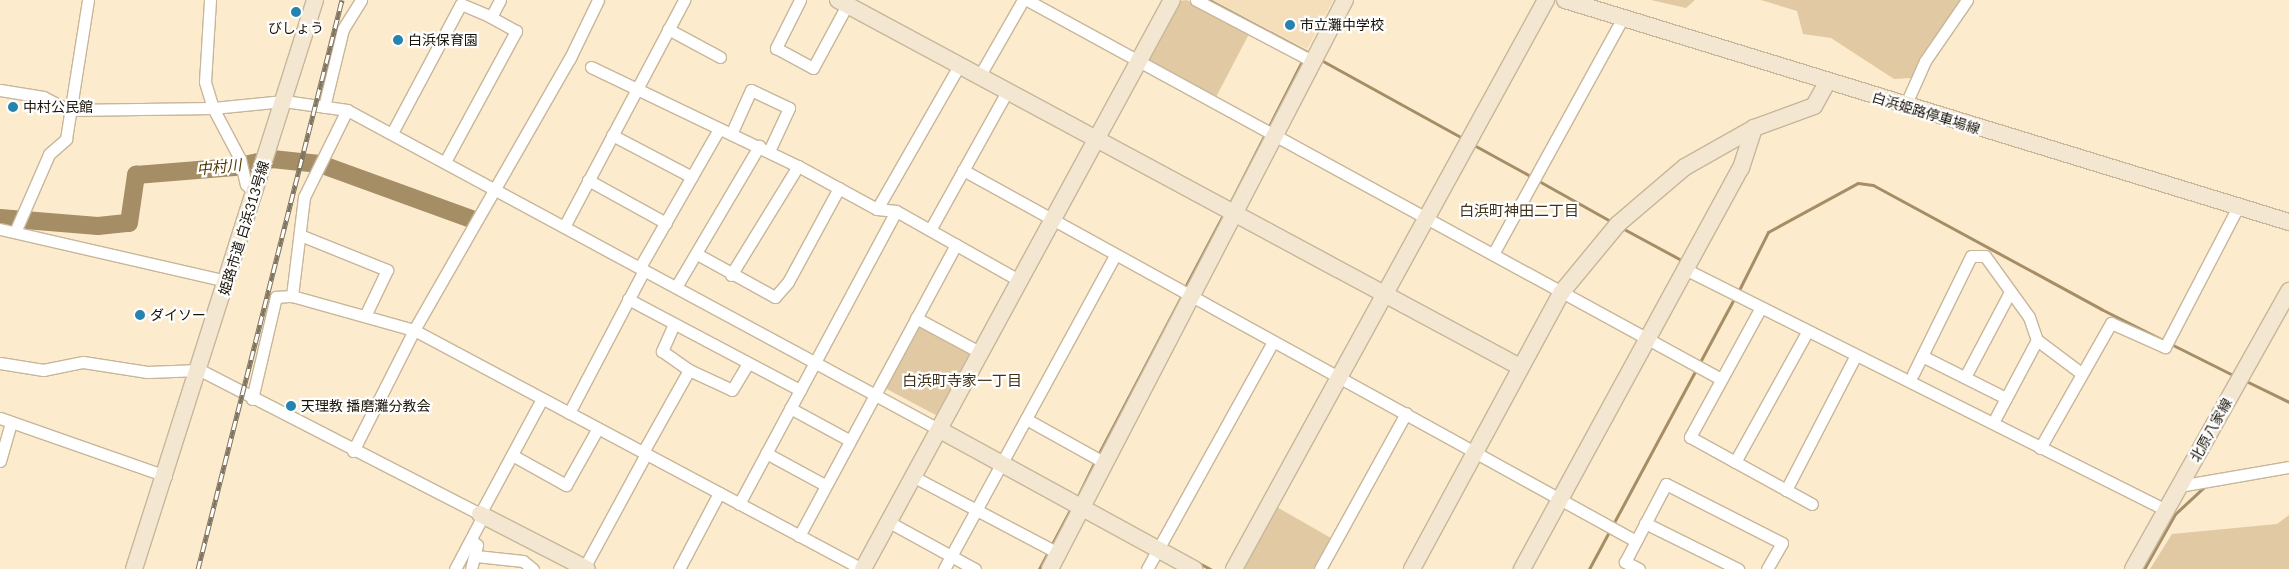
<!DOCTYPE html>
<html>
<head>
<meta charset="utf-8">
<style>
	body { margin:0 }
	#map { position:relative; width:2289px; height:569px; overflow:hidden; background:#fdebce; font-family:Lato,"Noto Sans JP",sans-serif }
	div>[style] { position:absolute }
	.built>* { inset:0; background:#f5dfbb }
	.green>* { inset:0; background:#e1caa3; transform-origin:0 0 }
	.stream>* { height:3px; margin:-1.5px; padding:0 1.5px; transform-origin:1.5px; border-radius:1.5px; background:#a58d66 }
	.river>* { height:18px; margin:-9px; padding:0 9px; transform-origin:9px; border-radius:9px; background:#a58d66 }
	.roads { filter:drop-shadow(1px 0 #c7b69a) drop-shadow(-1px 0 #c7b69a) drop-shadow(0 1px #c7b69a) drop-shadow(0 -1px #c7b69a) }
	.street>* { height:11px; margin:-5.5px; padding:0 5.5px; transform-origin:5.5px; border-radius:5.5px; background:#fff }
	.secondary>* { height:16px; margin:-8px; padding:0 8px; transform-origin:8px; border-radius:8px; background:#f4e7d1 }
	.rail>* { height:5px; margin-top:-2.5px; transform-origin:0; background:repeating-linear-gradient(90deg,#fff 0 9px,#807561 0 18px); box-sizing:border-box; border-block:1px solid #807561 }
	.dots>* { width:14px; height:14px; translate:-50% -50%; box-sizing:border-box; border:2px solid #fff; border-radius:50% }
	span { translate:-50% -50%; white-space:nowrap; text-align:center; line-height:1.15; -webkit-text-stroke:4.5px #fff; paint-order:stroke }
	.poi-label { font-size:14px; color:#191308 }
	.left { translate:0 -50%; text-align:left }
	.street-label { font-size:14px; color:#191308 }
	.water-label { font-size:15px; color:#4f3600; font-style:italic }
	.neighbourhood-label { font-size:15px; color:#403219 }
</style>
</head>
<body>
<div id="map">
	<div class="built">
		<i style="clip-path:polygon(1212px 0,1333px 0,1307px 49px)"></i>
	</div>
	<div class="green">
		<i style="clip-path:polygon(1187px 0,1249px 34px,1216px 97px,1151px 62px,1149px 56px,1179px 1px)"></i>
		<i style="clip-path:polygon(1651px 0,1695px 0,1686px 8px)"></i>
		<i style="clip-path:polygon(1761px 0,1962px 0,1926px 61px,1911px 78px,1894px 79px,1831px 38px,1803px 34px,1797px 11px)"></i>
		<i style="left:920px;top:324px;width:62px;height:73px;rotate:28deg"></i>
		<i style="clip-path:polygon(1275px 506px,1331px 538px,1314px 569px,1241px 569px)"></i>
		<i style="clip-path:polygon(2289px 515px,2289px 569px,2150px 569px,2172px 534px,2277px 524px)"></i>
	</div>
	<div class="stream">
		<i style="left:1209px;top:0;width:115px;rotate:27.9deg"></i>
		<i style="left:1321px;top:60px;width:163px;rotate:28.9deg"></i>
		<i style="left:1472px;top:144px;width:68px;rotate:28.8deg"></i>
		<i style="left:1537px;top:180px;width:86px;rotate:29.2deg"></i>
		<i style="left:1229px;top:205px;width:164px;rotate:-63.1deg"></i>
		<i style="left:1622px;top:228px;width:72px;rotate:28.4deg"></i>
		<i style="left:1184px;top:289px;width:86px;rotate:-62.2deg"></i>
		<i style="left:1738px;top:292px;width:67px;rotate:-63.4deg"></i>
		<i style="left:1768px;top:232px;width:102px;rotate:-28.6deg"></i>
		<i style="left:1858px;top:183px;width:15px;rotate:8deg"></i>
		<i style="left:1873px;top:185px;width:260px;rotate:28.5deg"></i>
		<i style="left:2101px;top:309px;width:148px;rotate:26.6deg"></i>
		<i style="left:2246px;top:381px;width:48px;rotate:26deg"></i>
		<i style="left:1098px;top:455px;width:181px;rotate:-62.3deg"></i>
		<i style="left:1077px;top:498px;width:41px;rotate:-64.1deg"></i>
		<i style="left:1051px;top:546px;width:43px;rotate:-62.2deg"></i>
		<i style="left:1197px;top:562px;width:15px;rotate:28deg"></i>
		<i style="left:1039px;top:569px;width:19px;rotate:-62deg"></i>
		<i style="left:1589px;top:569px;width:309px;rotate:-61.8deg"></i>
		<i style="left:2144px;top:569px;width:63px;rotate:-60.6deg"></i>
		<i style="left:2175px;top:514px;width:41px;rotate:-43deg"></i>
	</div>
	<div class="river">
		<i style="left:0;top:218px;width:98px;rotate:4.7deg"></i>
		<i style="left:98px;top:226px;width:31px;rotate:-6deg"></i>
		<i style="left:129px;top:223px;width:49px;rotate:-81.7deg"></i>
		<i style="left:136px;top:175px;width:99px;rotate:-4.6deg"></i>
		<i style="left:235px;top:167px;width:38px;rotate:-12deg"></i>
		<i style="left:272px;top:159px;width:48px;rotate:5.9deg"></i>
		<i style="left:320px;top:164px;width:161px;rotate:20deg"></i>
	</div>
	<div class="roads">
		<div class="street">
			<i style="left:210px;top:0;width:82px;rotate:93.5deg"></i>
			<i style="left:205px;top:82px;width:27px;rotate:73deg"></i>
			<i style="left:213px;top:108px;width:58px;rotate:62.1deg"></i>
			<i style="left:240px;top:159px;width:26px;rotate:77deg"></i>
			<i style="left:246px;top:184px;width:13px;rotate:48deg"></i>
			<i style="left:800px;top:0;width:54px;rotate:116.6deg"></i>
			<i style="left:776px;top:48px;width:42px;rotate:28.4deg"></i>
			<i style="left:813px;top:68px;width:72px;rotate:-61.6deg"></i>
			<i style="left:1027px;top:0;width:791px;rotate:28.64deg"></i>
			<i style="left:1196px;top:0;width:133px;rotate:27.7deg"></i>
			<i style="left:668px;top:29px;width:59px;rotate:28.3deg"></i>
			<i style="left:591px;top:67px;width:229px;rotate:25.6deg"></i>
			<i style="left:798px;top:166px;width:90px;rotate:28.6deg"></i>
			<i style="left:877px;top:209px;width:19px;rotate:6deg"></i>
			<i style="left:896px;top:211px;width:142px;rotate:29.4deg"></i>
			<i style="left:980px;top:75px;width:86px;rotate:-60.2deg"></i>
			<i style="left:0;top:90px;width:44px;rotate:9.2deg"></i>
			<i style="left:43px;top:97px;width:28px;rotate:27deg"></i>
			<i style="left:68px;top:110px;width:145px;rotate:-0.8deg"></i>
			<i style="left:213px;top:108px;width:71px;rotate:-5.6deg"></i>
			<i style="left:284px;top:101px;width:64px;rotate:8.1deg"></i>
			<i style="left:347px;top:110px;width:674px;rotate:28.35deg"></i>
			<i style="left:1905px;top:106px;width:49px;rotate:-66deg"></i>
			<i style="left:1925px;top:61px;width:74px;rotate:-55.5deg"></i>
			<i style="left:324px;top:107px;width:80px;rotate:-76.3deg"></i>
			<i style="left:343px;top:29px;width:34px;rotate:-58deg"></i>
			<i style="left:347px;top:110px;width:97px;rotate:116.3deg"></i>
			<i style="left:304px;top:197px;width:100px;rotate:96.9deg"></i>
			<i style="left:292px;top:296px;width:127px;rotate:15.6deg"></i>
			<i style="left:414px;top:330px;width:508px;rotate:28.08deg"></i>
			<i style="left:732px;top:132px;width:46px;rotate:-65.7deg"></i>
			<i style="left:751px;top:90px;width:42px;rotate:25.3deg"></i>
			<i style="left:789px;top:108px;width:47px;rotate:114.9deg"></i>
			<i style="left:392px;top:133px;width:146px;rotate:-61.9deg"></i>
			<i style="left:461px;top:4px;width:33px;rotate:23deg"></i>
			<i style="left:612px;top:135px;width:90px;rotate:27.7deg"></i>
			<i style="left:446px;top:160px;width:147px;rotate:-61.5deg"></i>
			<i style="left:516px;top:31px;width:29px;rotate:-151deg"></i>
			<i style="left:491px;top:17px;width:19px;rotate:-62deg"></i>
			<i style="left:963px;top:170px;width:768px;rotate:28.87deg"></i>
			<i style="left:588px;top:180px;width:89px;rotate:28.9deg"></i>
			<i style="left:877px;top:209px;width:167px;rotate:-60.2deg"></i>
			<i style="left:565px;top:225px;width:255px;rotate:-62.1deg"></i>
			<i style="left:0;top:229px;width:233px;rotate:12.9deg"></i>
			<i style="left:930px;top:230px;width:160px;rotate:-60.9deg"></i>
			<i style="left:15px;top:232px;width:85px;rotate:-66.4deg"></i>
			<i style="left:49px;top:154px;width:23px;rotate:-41deg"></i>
			<i style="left:66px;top:139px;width:141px;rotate:-81deg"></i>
			<i style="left:300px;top:235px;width:94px;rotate:21.9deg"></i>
			<i style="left:387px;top:270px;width:49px;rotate:115.5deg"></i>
			<i style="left:697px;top:254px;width:89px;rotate:28.9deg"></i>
			<i style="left:775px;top:297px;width:20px;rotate:-49deg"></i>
			<i style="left:788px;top:282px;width:107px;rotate:-61.5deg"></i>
			<i style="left:1493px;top:254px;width:269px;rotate:-61.2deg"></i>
			<i style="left:640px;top:267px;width:159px;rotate:-60.2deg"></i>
			<i style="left:1687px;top:270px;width:536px;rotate:26.61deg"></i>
			<i style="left:731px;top:275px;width:128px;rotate:-58.4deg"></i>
			<i style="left:676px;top:287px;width:164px;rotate:-59.5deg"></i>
			<i style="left:628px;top:299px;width:195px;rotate:27.9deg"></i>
			<i style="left:1760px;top:309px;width:146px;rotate:118.7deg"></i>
			<i style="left:1690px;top:437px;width:139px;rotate:28.8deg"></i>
			<i style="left:916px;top:318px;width:74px;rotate:28.3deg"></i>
			<i style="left:674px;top:324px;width:30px;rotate:114deg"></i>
			<i style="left:662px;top:351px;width:33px;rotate:35deg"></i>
			<i style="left:689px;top:370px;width:47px;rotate:24.9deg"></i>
			<i style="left:732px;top:390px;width:31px;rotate:-59deg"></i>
			<i style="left:1922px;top:356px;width:94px;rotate:26.6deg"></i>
			<i style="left:0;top:363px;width:44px;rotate:9.2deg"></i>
			<i style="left:43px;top:370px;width:41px;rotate:-11.3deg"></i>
			<i style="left:83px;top:362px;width:65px;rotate:8.9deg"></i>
			<i style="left:147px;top:372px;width:53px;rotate:-2.2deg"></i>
			<i style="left:200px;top:370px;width:315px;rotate:27.2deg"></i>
			<i style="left:480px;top:514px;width:131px;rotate:-61.7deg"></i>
			<i style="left:1913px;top:374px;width:131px;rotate:-63.8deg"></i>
			<i style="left:1971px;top:256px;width:14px"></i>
			<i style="left:1985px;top:256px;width:75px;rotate:54.2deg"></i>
			<i style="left:2029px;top:317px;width:24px;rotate:71deg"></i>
			<i style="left:2037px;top:340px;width:55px;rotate:36.9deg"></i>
			<i style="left:1965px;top:377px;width:94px;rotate:-62.1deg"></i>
			<i style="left:252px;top:399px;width:105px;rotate:-76.8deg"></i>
			<i style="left:276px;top:297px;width:16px;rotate:-4deg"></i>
			<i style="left:790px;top:408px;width:67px;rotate:28.5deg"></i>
			<i style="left:569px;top:413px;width:161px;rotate:-62.3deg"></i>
			<i style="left:1996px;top:417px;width:87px;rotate:-62deg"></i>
			<i style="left:0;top:418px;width:176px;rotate:19.3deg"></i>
			<i style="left:1026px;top:419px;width:90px;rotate:29.1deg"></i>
			<i style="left:2040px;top:448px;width:144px;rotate:-60.4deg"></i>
			<i style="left:2111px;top:323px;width:59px;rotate:24deg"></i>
			<i style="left:2165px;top:347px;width:158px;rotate:-62.5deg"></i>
			<i style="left:353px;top:451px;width:136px;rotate:-63.2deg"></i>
			<i style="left:414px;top:330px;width:314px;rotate:-60.2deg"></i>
			<i style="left:570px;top:58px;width:64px;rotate:-64.2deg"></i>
			<i style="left:643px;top:452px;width:94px;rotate:-60.7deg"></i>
			<i style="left:766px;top:453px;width:67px;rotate:28.5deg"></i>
			<i style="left:512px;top:455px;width:62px;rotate:29.1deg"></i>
			<i style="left:566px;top:485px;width:65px;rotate:-60.7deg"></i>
			<i style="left:0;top:461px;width:40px;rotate:-74deg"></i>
			<i style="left:1735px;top:462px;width:149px;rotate:-61deg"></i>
			<i style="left:914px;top:477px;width:163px;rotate:27.8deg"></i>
			<i style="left:2179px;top:486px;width:112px;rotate:-9.8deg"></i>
			<i style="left:1786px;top:490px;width:150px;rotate:-62.6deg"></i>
			<i style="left:739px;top:504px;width:332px;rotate:-61.8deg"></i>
			<i style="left:889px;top:522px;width:98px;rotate:28.7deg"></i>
			<i style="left:1645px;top:523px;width:104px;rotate:26.3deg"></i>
			<i style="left:799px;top:536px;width:331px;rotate:-61.7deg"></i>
			<i style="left:476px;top:556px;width:47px;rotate:6.1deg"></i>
			<i style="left:523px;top:561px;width:13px;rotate:39deg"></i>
			<i style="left:584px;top:568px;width:130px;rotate:-61.5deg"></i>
			<i style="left:455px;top:569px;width:60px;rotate:-62.2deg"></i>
			<i style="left:471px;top:569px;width:25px;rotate:-76deg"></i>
			<i style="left:477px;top:545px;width:8px;rotate:-140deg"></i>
			<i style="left:679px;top:569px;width:86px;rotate:-62.2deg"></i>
			<i style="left:944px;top:569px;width:358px;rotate:-61.4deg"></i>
			<i style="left:1147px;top:569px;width:260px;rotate:-61deg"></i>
			<i style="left:1320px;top:569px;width:178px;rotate:-61.1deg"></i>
			<i style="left:1639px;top:569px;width:16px;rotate:-153deg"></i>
			<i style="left:1625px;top:562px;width:88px;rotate:-62.3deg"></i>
			<i style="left:1666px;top:484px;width:130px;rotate:27deg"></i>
			<i style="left:1782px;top:543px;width:30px;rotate:120deg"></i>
		</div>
		<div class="secondary">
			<i style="left:838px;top:0;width:774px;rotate:28.29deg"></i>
			<i style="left:1565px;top:0;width:757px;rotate:17.05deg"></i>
			<i style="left:940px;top:430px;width:290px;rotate:28.7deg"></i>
			<i style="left:480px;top:514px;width:120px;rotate:27.2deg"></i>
			<i style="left:134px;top:569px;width:597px;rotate:-72.35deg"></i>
			<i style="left:863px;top:569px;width:647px;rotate:-61.5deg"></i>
			<i style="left:1050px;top:569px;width:641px;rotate:-62.6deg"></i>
			<i style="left:1234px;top:569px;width:649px;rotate:-61.26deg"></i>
			<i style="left:1412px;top:569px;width:314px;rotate:-61.6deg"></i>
			<i style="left:1561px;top:293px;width:89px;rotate:-50.4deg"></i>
			<i style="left:1618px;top:224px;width:88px;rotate:-40.4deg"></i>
			<i style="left:1685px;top:167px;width:79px;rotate:-29.5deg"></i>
			<i style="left:1754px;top:128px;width:64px;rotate:-20.1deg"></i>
			<i style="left:1814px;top:106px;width:26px;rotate:-61deg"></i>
			<i style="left:1522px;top:569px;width:457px;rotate:-61.4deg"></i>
			<i style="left:1741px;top:168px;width:42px;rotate:-72deg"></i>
			<i style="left:2133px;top:569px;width:319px;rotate:-60.7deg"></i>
		</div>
	</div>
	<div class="rail">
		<i style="left:198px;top:569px;width:587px;rotate:-75.8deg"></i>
	</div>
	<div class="dots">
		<i style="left:296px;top:12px;background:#2483af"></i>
		<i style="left:1290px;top:25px;background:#2483af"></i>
		<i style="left:398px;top:40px;background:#2483af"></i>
		<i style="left:13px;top:107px;background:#2483af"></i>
		<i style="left:140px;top:315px;background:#2483af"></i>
		<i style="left:291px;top:406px;background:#2483af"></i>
	</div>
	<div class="poi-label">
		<span class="left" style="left:1300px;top:25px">市立灘中学校</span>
		<span style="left:296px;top:28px">びしょう</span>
		<span class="left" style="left:408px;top:40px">白浜保育園</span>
		<span class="left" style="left:23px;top:107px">中村公民館</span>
		<span class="left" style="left:150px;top:315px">ダイソー</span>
		<span class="left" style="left:301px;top:406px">天理教 播磨灘分教会</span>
	</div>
	<div class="street-label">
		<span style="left:1926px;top:113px;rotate:17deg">白浜姫路停車場線</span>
		<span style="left:244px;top:228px;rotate:-73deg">姫路市道 白浜313号線</span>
		<span style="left:2211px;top:430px;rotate:-61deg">北原八家線</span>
	</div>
	<div class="water-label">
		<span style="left:219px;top:167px;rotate:-6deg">中村川</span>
	</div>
	<div class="neighbourhood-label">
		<span style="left:1519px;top:211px">白浜町神田二丁目</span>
		<span style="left:962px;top:381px">白浜町寺家一丁目</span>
	</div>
</div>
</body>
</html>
